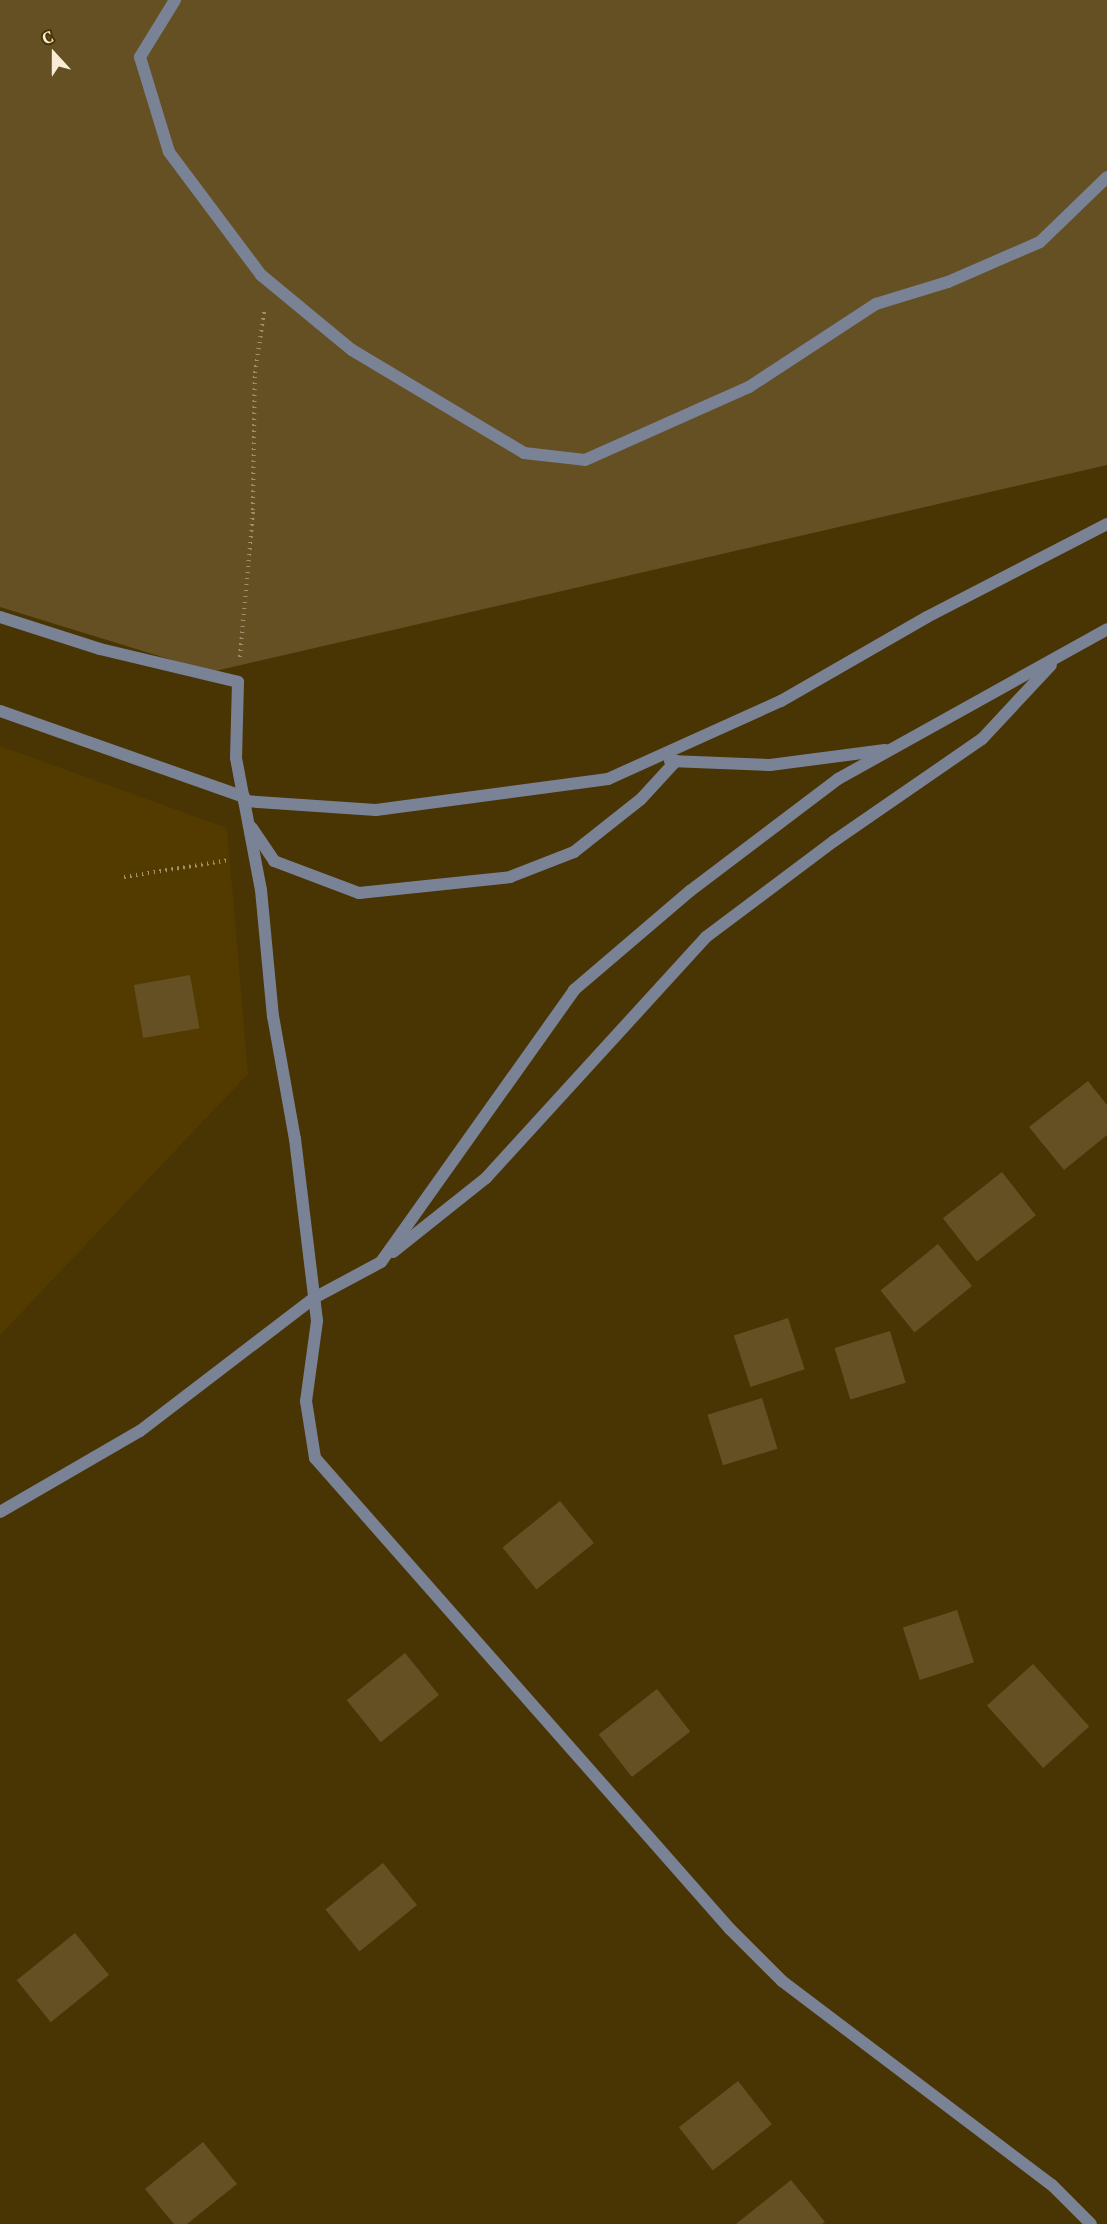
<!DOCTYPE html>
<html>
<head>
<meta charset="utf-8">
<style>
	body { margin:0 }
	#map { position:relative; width:1107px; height:2224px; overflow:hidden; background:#493404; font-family:"PT Serif",serif }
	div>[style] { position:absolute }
	.built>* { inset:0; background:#533b00 }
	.building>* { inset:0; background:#655024; transform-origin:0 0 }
	.path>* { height:4px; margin-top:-2px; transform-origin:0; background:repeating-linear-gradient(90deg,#a08f6b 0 1.5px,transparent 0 6px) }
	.street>* { height:12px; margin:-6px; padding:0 6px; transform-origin:6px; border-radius:6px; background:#7a8396 }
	span { translate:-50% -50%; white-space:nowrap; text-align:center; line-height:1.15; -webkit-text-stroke:4.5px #493404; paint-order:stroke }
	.north { position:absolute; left:24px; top:24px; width:60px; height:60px; -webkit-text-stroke:4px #493404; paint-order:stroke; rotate:339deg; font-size:16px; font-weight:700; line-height:24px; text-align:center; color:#f9ecd5 }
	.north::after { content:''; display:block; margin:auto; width:21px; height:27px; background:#f9ecd5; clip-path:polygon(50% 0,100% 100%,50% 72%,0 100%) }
</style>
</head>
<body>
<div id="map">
	<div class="built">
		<i style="clip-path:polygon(0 746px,227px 828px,248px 1074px,0 1335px)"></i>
	</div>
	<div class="building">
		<i style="clip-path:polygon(0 0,1107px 0,1107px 465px,211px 672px,0 607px)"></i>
		<i style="left:190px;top:975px;width:54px;height:57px;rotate:80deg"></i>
		<i style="clip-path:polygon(1088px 1081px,1107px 1105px,1107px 1135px,1064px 1170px,1029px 1127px)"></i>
		<i style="left:1002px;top:1172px;width:55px;height:75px;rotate:52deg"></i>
		<i style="left:938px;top:1244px;width:54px;height:74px;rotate:51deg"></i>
		<i style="left:788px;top:1318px;width:54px;height:57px;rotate:72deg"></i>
		<i style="left:890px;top:1331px;width:54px;height:58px;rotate:73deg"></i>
		<i style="left:762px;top:1398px;width:53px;height:57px;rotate:73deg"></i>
		<i style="left:560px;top:1501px;width:54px;height:74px;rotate:51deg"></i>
		<i style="left:957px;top:1610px;width:55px;height:57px;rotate:72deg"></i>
		<i style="left:405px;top:1653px;width:54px;height:75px;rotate:51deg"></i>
		<i style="left:1033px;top:1664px;width:84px;height:62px;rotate:48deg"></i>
		<i style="left:657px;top:1689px;width:54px;height:74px;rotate:52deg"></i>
		<i style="left:383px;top:1863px;width:54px;height:74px;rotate:51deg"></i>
		<i style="left:75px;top:1933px;width:54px;height:75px;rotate:51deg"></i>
		<i style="left:738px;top:2081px;width:55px;height:75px;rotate:52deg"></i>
		<i style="clip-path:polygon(203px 2142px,237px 2184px,187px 2224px,174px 2224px,145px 2189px)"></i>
		<i style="clip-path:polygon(791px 2180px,825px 2222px,822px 2224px,736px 2224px)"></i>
	</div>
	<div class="path">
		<i style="left:240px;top:657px;width:148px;rotate:-84.9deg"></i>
		<i style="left:253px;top:510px;width:137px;rotate:-89.2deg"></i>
		<i style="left:255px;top:373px;width:62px;rotate:-81.6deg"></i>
		<i style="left:124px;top:877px;width:107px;rotate:-9.1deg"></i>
	</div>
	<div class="street">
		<i style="left:175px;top:0;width:67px;rotate:121.6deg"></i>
		<i style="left:140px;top:57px;width:99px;rotate:73deg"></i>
		<i style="left:169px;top:152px;width:154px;rotate:53.2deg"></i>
		<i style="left:261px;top:275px;width:118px;rotate:39.5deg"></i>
		<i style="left:352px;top:350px;width:200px;rotate:30.9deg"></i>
		<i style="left:524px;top:453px;width:61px;rotate:6.5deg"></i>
		<i style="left:585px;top:460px;width:180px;rotate:-24deg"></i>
		<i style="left:749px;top:387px;width:152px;rotate:-33.2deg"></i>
		<i style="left:876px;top:304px;width:75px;rotate:-17deg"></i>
		<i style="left:948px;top:282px;width:100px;rotate:-23.5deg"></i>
		<i style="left:1040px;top:242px;width:93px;rotate:-44.1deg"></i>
		<i style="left:0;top:617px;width:105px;rotate:17.7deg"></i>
		<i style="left:100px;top:649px;width:142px;rotate:13.4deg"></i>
		<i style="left:238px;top:682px;width:76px;rotate:91.5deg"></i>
		<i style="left:236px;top:758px;width:134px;rotate:79.3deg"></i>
		<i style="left:261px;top:890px;width:127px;rotate:84.6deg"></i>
		<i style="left:273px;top:1016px;width:125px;rotate:79.9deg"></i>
		<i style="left:295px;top:1139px;width:183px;rotate:83.1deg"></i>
		<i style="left:317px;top:1321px;width:81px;rotate:97.8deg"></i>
		<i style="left:306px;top:1401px;width:58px;rotate:81deg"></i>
		<i style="left:315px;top:1458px;width:628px;rotate:48.62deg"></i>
		<i style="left:730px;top:1929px;width:74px;rotate:45deg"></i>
		<i style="left:782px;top:1981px;width:338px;rotate:37.1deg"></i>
		<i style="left:1052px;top:2185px;width:55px;rotate:45deg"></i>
		<i style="left:0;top:711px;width:259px;rotate:19.4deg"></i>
		<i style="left:670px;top:761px;width:100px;rotate:2.3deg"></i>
		<i style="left:770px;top:765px;width:116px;rotate:-7.4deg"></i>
		<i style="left:244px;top:801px;width:132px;rotate:3.9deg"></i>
		<i style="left:376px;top:810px;width:234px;rotate:-7.6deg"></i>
		<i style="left:608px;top:779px;width:190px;rotate:-24.3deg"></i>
		<i style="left:781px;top:701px;width:168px;rotate:-29.9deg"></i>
		<i style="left:927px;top:617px;width:203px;rotate:-27.3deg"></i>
		<i style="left:252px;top:828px;width:40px;rotate:56deg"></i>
		<i style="left:274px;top:861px;width:91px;rotate:20.6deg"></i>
		<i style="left:359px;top:893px;width:152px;rotate:-6deg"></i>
		<i style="left:510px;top:877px;width:69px;rotate:-21.3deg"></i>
		<i style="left:574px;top:852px;width:85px;rotate:-38.3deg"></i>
		<i style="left:641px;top:799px;width:52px;rotate:-47.4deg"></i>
		<i style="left:393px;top:1252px;width:119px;rotate:-38.5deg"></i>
		<i style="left:486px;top:1178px;width:326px;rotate:-47.6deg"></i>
		<i style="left:706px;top:937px;width:160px;rotate:-36.9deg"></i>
		<i style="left:834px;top:841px;width:180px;rotate:-34.6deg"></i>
		<i style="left:982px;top:739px;width:101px;rotate:-47deg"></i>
		<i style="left:0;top:1512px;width:162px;rotate:-30.1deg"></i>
		<i style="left:140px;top:1431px;width:219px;rotate:-37.4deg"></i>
		<i style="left:314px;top:1298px;width:76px;rotate:-28.2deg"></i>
		<i style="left:381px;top:1262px;width:334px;rotate:-54.6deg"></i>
		<i style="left:574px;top:990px;width:153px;rotate:-40.5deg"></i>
		<i style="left:690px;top:891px;width:186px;rotate:-37.1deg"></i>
		<i style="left:838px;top:779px;width:308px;rotate:-29.1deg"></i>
	</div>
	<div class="north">С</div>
</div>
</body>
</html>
